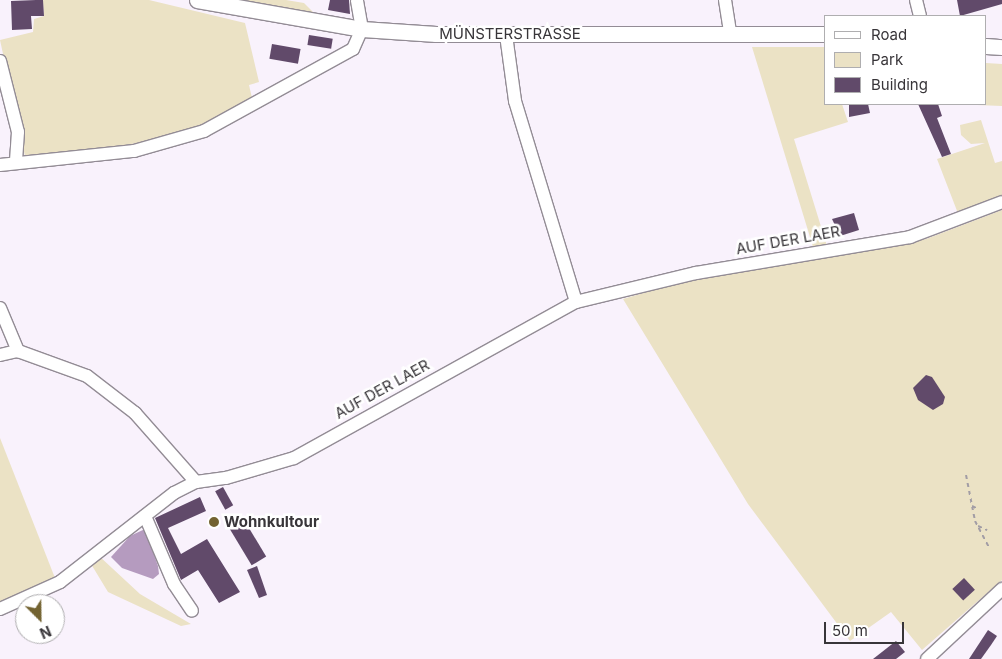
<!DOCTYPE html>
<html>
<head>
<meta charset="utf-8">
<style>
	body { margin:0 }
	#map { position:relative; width:1002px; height:659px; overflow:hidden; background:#f9f2fc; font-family:Inter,sans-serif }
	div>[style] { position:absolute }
	.green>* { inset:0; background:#ebe2c5 }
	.water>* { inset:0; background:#b59bbf }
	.building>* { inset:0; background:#614a6a; transform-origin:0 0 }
	.path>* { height:2px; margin-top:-1px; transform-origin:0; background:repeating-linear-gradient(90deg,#a29da5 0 4px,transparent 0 8px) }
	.roads { filter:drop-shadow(1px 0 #938c95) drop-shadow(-1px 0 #938c95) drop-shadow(0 1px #938c95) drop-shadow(0 -1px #938c95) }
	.minor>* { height:12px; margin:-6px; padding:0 6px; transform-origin:6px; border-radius:6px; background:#fff }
	.major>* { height:15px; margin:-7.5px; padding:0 7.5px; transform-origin:7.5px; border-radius:7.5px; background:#fff }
	.dots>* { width:14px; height:14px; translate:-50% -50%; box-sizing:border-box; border:2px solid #fff; border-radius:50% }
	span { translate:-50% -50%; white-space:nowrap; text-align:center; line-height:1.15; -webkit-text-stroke:5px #fff; paint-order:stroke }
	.street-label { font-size:15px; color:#383539 }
	.poi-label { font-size:15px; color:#383539; font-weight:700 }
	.left { translate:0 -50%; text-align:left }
	.legend { position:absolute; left:824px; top:15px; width:162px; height:90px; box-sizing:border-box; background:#fff; border:1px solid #afaeb0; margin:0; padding:6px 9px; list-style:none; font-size:15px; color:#383539 }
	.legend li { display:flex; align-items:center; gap:10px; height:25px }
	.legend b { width:25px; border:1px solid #afaeb0 }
	.north { position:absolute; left:15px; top:594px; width:50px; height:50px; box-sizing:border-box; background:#fff; border:1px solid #afaeb0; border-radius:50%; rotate:157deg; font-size:14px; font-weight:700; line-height:20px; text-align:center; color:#383539 }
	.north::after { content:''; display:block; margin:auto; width:18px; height:22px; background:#736331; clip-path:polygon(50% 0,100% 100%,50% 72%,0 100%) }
	.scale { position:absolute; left:824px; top:622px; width:80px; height:22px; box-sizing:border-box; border:2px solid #383539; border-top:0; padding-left:6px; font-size:15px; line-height:18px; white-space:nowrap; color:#383539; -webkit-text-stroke:4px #fff; paint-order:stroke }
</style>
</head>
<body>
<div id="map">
	<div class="green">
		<i style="clip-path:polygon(37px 0,149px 0,245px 23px,259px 82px,249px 85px,252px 98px,189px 132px,84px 154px,25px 156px,0 40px,33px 32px,34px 19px,44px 16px,43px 1px)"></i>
		<i style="clip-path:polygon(238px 0,286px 0,304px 3px,315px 14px)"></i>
		<i style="clip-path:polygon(752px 47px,826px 47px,826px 104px,842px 104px,848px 122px,794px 139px,827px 246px,813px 247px)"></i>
		<i style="clip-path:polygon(986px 63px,1002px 64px,1002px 106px,977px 105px,986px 104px)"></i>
		<i style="clip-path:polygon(981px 120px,995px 163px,1002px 161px,1002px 197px,959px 216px,937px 159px,985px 143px,971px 144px,961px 135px,960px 125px)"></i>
		<i style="clip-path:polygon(1002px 210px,1002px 580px,922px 650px,891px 612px,850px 641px,748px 504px,623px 299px,691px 279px,926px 239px)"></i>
		<i style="clip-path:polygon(0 438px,55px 578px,0 603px)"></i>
		<i style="clip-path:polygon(98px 555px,140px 594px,191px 624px,181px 626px,108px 592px,91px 564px)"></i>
	</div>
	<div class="water">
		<i style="clip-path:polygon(145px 529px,158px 566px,159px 574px,153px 579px,122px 568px,111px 557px,130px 536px)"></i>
	</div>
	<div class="building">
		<i style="clip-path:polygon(36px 0,43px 0,44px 16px,31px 16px,32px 29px,12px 30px,11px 1px)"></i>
		<i style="clip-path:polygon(330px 0,349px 0,350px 14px,328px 10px)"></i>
		<i style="clip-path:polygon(957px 0,1002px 0,1002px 4px,960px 16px)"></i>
		<i style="left:309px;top:35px;width:24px;height:10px;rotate:9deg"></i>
		<i style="left:272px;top:44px;width:29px;height:15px;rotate:10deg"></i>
		<i style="clip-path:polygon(849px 104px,868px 104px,870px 113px,849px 117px)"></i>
		<i style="clip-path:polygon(918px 104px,938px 104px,942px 116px,937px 118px,951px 154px,942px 157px)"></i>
		<i style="clip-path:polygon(854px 213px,859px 230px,840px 236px,832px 219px)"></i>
		<i style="clip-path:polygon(926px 375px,932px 377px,945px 397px,943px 404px,933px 410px,918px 400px,913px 388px)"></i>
		<i style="left:223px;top:487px;width:21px;height:9px;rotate:61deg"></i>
		<i style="clip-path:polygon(200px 497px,206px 511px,168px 528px,181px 554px,207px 539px,240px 592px,219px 603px,198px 570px,181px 580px,155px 518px)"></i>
		<i style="left:243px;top:518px;width:45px;height:17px;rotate:59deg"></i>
		<i style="clip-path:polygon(257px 566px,267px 595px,259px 598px,247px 570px)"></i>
		<i style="left:964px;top:578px;width:16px;height:16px;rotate:47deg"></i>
		<i style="clip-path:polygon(988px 630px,997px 636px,991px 645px,981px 659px,969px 659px)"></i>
		<i style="clip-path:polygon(896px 641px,905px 652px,896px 659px,873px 659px)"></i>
	</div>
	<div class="path">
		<i style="left:966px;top:475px;width:47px;rotate:78.9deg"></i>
		<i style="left:975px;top:521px;width:30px;rotate:62deg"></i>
		<i style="left:972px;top:506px;width:7px;rotate:27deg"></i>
		<i style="left:978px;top:526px;width:10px;rotate:24deg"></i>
	</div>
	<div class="roads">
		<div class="minor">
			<i style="left:725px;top:0;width:32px;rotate:81deg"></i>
			<i style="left:916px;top:0;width:16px;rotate:76deg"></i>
			<i style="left:506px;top:35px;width:67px;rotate:82.2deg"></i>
			<i style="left:515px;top:101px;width:210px;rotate:73.1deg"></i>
			<i style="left:0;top:61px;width:73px;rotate:75.8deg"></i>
			<i style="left:18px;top:132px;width:28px;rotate:94deg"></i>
			<i style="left:0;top:165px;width:135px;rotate:-6deg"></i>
			<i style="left:134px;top:151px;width:73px;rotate:-15.9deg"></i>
			<i style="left:204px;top:131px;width:170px;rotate:-28.8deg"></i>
			<i style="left:353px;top:49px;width:22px;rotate:-66deg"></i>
			<i style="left:362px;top:29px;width:29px;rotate:-100deg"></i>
			<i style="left:0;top:308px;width:47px;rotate:67.3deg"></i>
			<i style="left:0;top:355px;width:18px;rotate:-13deg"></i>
			<i style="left:18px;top:351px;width:73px;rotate:19.9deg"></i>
			<i style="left:87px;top:376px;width:61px;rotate:37.6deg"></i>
			<i style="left:135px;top:413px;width:92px;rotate:48.5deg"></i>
			<i style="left:196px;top:482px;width:30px;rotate:-8deg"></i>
			<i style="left:226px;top:478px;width:71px;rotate:-16.4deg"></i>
			<i style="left:294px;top:458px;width:322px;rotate:-29deg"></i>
			<i style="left:576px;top:302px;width:123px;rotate:-13.6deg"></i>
			<i style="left:696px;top:273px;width:217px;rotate:-9.5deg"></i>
			<i style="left:910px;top:237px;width:98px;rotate:-20.8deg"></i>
			<i style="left:145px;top:516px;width:74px;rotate:66.9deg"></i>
			<i style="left:174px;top:584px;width:32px;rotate:56deg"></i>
			<i style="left:0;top:609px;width:66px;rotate:-24.2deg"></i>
			<i style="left:60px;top:582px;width:145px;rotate:-38deg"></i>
			<i style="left:174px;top:493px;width:25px;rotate:-27deg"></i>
			<i style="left:927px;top:659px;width:103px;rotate:-43deg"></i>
		</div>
		<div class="major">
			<i style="left:197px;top:0;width:168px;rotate:10deg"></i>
			<i style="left:362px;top:29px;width:74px;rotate:3.9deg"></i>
			<i style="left:436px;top:34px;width:390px"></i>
			<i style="left:986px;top:46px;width:16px;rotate:4deg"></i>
		</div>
	</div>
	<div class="dots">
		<i style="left:214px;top:522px;background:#736331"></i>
	</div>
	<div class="street-label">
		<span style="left:510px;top:34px">MÜNSTERSTRASSE</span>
		<span style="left:788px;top:240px;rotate:-10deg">AUF DER LAER</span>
		<span style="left:382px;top:389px;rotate:-29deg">AUF DER LAER</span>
	</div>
	<div class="poi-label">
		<span class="left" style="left:224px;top:522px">Wohnkultour</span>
	</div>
	<ul class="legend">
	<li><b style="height:6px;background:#fff"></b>Road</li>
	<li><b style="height:14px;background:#ebe2c5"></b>Park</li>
	<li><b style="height:14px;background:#614a6a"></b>Building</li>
	</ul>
	<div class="north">N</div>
	<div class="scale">50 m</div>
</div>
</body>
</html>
